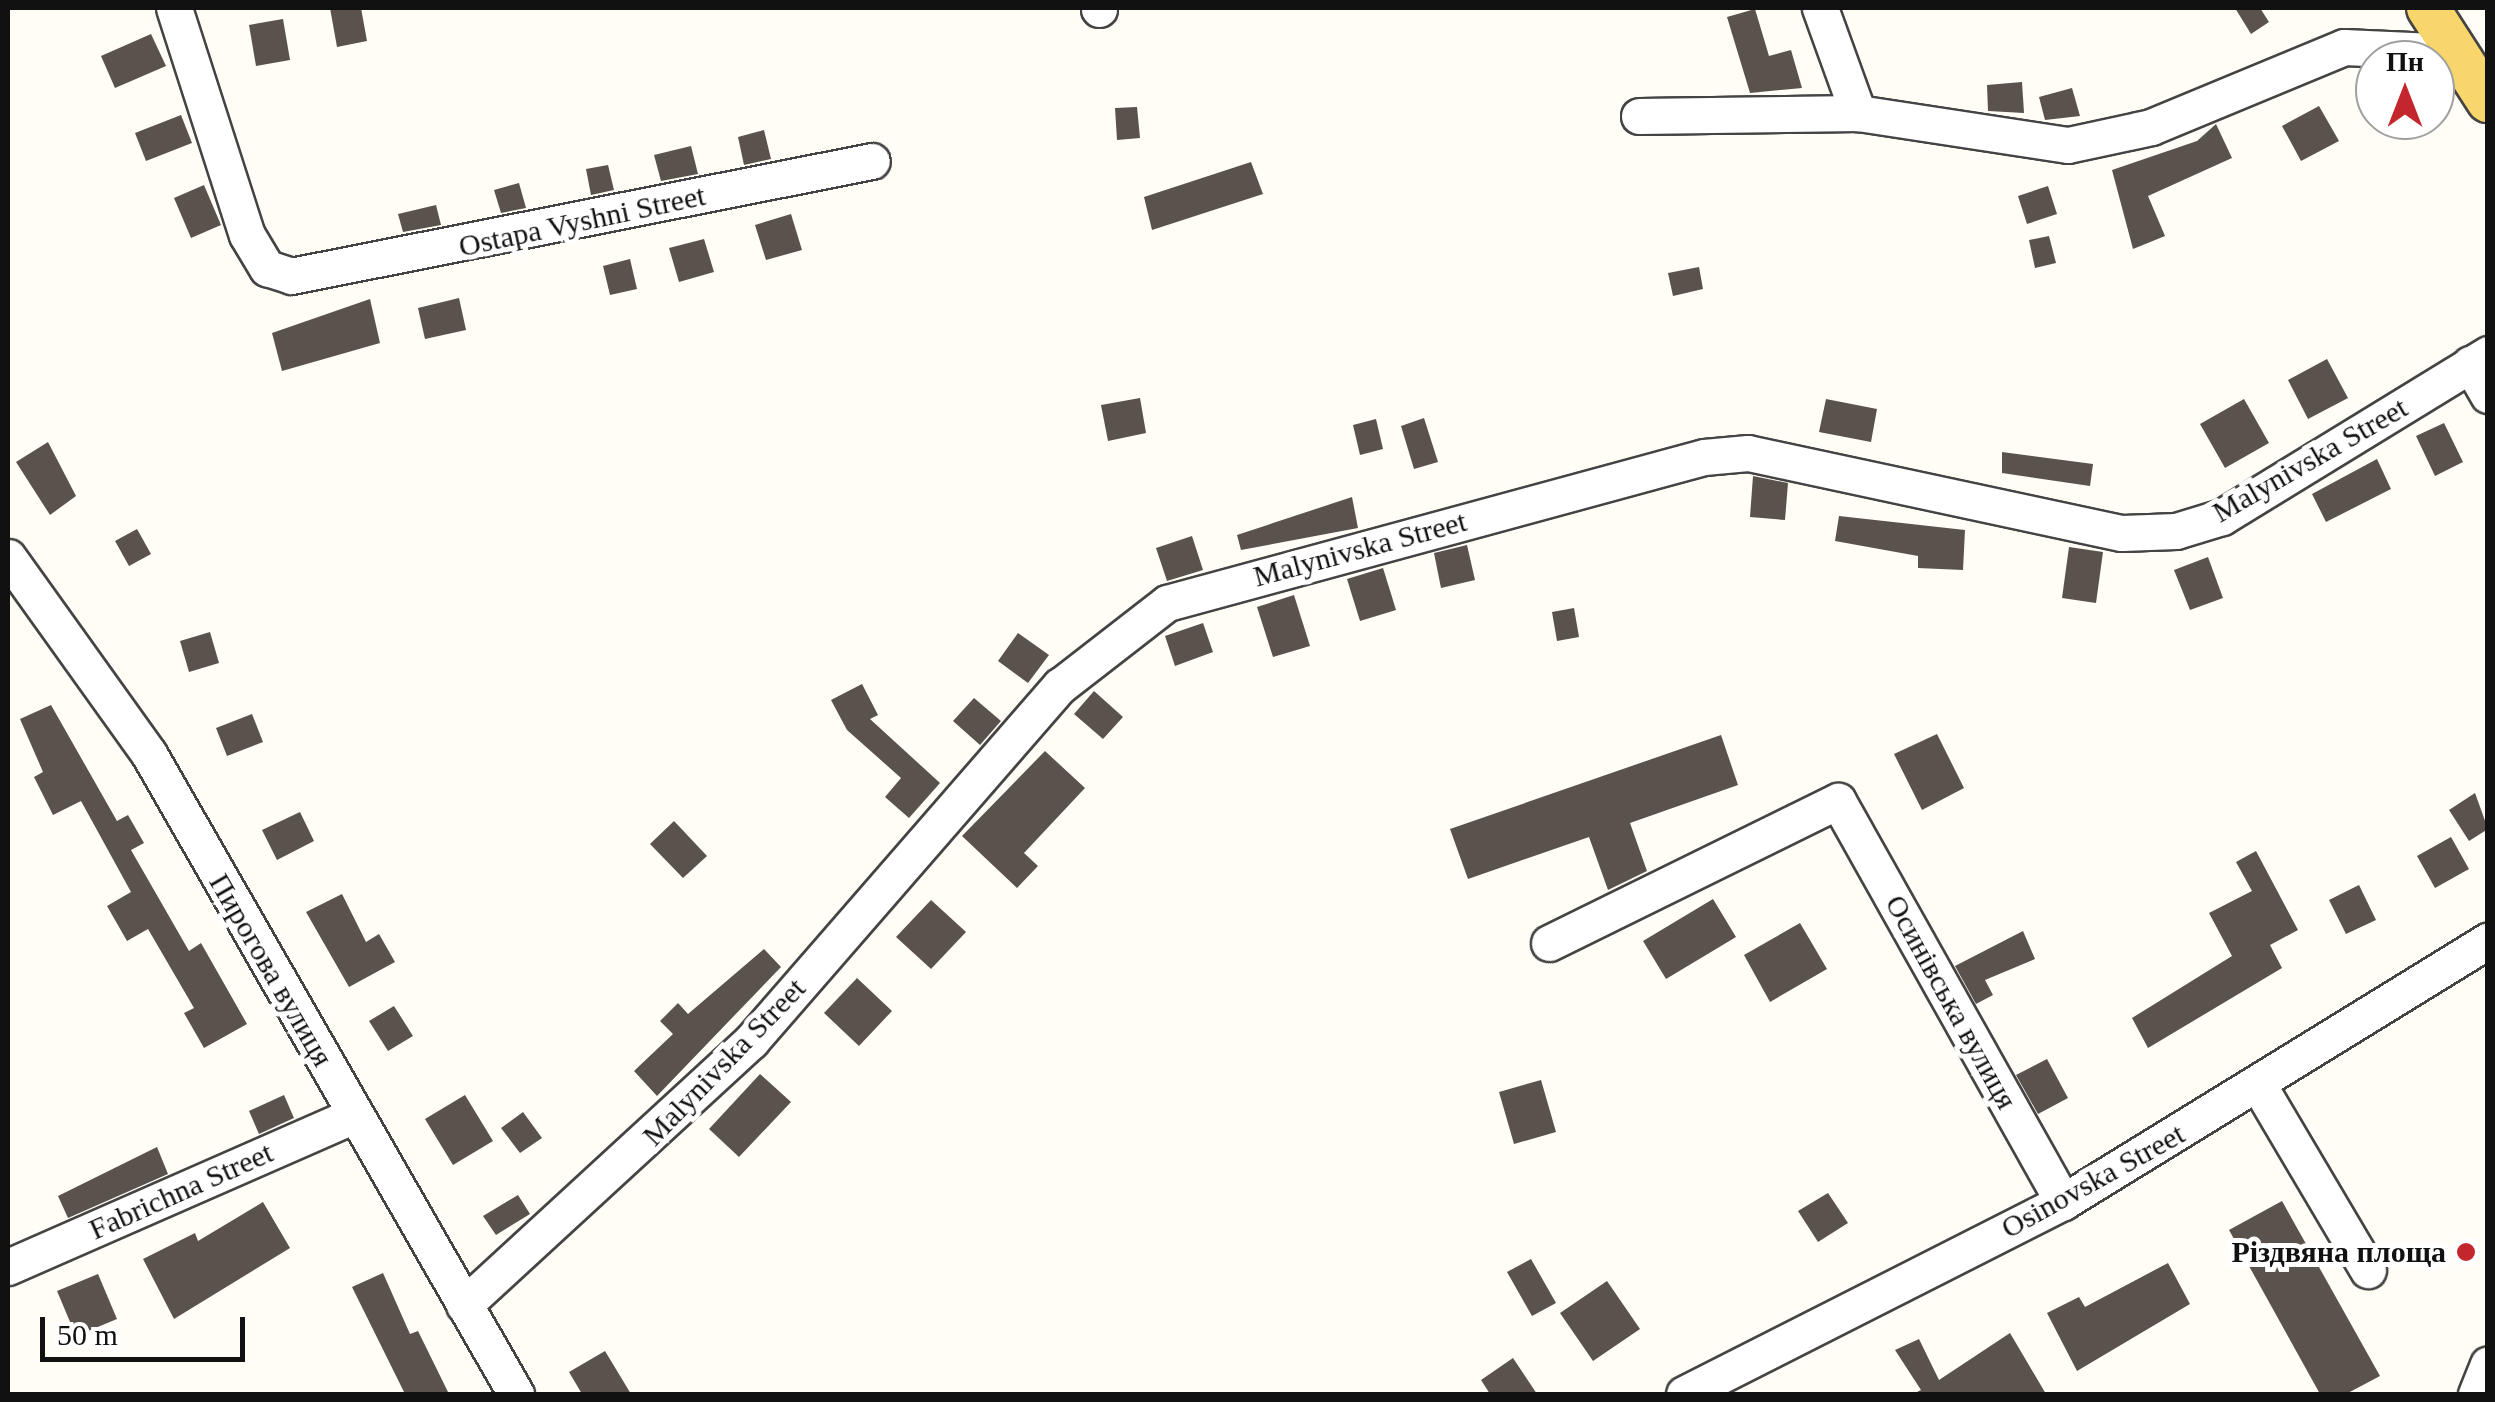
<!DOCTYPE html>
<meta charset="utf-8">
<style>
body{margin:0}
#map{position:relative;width:2495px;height:1402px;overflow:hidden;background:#fffdf5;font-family:"Times New Roman",serif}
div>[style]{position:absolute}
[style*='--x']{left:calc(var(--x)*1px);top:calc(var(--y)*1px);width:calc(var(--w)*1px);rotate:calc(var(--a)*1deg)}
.building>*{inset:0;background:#5a524d}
.roads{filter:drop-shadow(2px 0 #444) drop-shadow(-2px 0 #444) drop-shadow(0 2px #444) drop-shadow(0 -2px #444)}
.minor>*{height:35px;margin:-17.5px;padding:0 17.5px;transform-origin:17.5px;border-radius:17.5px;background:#fff}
.major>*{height:42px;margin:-21px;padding:0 21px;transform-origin:21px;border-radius:21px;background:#f9d66b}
.dots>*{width:28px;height:28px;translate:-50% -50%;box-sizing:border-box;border:5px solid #fff;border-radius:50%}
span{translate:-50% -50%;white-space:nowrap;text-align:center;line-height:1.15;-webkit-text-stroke:10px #fff;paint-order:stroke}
.street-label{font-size:30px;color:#111}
.poi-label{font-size:30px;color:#111;font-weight:700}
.right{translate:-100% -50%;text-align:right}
.frame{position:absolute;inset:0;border:10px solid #111;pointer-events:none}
.north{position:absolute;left:2355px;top:40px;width:100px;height:100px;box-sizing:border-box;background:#fff;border:2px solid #a0a0a0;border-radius:50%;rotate:0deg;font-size:28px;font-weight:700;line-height:40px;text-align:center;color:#111}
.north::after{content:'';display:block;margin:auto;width:35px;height:45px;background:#c4262e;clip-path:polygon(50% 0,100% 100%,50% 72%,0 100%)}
.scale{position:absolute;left:40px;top:1317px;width:205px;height:45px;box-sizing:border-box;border:5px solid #111;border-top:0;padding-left:12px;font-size:30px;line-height:35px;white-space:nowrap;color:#111;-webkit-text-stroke:8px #fff;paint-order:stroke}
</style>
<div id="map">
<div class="building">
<div style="clip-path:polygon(330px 8px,361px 8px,367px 41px,337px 47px)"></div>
<div style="clip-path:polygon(2235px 8px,2260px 8px,2269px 22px,2251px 34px)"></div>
<div style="clip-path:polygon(1755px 9px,1769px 56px,1791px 50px,1802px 88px,1750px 93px,1727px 17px)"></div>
<div style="clip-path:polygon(283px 19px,290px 60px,256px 66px,249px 25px)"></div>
<div style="clip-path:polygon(151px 34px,166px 66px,115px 88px,101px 56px)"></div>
<div style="clip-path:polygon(2022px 82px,2024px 113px,1988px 111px,1987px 85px)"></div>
<div style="clip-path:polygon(2072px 88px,2080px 116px,2045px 120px,2039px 97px)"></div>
<div style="clip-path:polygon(2319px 106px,2339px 141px,2301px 161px,2282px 126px)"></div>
<div style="clip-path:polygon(1137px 107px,1140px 138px,1117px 140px,1115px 108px)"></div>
<div style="clip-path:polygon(181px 115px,192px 143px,146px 161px,135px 133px)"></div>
<div style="clip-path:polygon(2216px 124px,2232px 158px,2148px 196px,2165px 236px,2133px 249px,2112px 170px,2197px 141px)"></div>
<div style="clip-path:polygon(764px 130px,771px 159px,744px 165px,738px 137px)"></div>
<div style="clip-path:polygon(691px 146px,698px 174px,661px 181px,654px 155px)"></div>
<div style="clip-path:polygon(1251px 162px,1263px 194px,1152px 230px,1144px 197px)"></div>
<div style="clip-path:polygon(608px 165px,614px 190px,591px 195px,586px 169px)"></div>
<div style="clip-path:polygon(519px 183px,526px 208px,501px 213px,494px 190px)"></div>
<div style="clip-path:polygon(204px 185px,221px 225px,191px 238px,174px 198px)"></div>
<div style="clip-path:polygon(2048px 186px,2057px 214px,2027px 224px,2018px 196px)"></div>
<div style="clip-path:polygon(436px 205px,441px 225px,403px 232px,398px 214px)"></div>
<div style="clip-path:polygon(791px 214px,802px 250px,766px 260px,755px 225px)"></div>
<div style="clip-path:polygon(2049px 236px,2056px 263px,2035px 268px,2029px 240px)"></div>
<div style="clip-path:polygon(704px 239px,714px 272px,679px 282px,669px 248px)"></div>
<div style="clip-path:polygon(630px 259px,637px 289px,610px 295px,603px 266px)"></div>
<div style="clip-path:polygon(1699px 267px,1703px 289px,1673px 296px,1668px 273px)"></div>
<div style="clip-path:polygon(459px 298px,466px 330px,425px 339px,418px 308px)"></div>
<div style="clip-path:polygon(370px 299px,380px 343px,282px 371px,272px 333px)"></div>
<div style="clip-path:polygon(2327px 359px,2348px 398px,2308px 419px,2288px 380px)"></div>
<div style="clip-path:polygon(1140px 398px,1146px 433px,1108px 441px,1101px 405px)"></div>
<div style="clip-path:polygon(1826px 399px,1877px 409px,1871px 442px,1819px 432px)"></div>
<div style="clip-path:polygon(2244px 399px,2269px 443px,2225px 468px,2200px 424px)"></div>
<div style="clip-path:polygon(1424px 418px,1438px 462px,1414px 469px,1401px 426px)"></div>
<div style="clip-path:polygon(1376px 419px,1383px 449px,1360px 455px,1353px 425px)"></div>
<div style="clip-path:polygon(2444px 423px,2463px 462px,2435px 476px,2416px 436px)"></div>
<div style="clip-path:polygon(48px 442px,76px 496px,50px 515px,16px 462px)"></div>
<div style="clip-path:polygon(2002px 452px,2093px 464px,2090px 486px,2002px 473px)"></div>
<div style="clip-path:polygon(2377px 459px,2391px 489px,2326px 522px,2312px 494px)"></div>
<div style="clip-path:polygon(1753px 476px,1788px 483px,1785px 520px,1750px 517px)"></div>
<div style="clip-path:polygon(1352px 497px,1358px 528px,1241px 550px,1237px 535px)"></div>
<div style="clip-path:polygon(1839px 516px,1965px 530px,1963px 570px,1918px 568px,1918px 556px,1835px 541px)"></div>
<div style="clip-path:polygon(137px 529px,151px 554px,129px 566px,115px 541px)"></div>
<div style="clip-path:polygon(1192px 536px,1203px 570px,1167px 581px,1156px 548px)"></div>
<div style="clip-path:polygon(1467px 545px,1475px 580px,1441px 588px,1434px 553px)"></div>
<div style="clip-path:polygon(2069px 547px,2103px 552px,2096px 603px,2062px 598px)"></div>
<div style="clip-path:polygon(2208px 557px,2223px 598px,2190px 610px,2174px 570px)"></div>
<div style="clip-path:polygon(1383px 568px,1396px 610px,1360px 621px,1347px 579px)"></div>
<div style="clip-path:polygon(1294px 595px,1310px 646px,1273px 657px,1257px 607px)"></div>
<div style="clip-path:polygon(1574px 608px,1579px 637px,1557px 641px,1552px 612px)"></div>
<div style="clip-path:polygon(1203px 623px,1213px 652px,1175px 666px,1165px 636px)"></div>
<div style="clip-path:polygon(210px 632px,219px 663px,189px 672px,180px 641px)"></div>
<div style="clip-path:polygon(1018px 633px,1049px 655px,1028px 683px,998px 661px)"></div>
<div style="clip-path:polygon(862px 684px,878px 715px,870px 719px,940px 783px,909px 818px,885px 797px,901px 778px,847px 730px,831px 700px)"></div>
<div style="clip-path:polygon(1094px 691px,1123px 717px,1103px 739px,1074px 714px)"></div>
<div style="clip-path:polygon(974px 698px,1001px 721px,980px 745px,953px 721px)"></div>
<div style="clip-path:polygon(51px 705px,117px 821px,128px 815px,144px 843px,131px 850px,189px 951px,201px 943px,247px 1024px,204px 1048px,184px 1013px,194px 1008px,148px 929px,127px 941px,107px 906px,131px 892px,81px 801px,53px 815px,34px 777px,43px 772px,20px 719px)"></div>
<div style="clip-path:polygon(252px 714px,263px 742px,227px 756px,216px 728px)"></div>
<div style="clip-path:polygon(1937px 734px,1964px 788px,1922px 810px,1894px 754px)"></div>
<div style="clip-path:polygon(1721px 735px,1738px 785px,1630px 823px,1647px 871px,1608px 890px,1589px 837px,1468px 879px,1450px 829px)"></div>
<div style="clip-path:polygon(1045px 751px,1085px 788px,1024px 853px,1038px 866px,1017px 888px,962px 836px)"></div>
<div style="clip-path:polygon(2475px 793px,2488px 829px,2469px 841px,2449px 810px)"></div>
<div style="clip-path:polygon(300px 812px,314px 841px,277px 860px,262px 830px)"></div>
<div style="clip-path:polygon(674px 821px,707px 856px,683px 878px,650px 844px)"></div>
<div style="clip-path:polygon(2451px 837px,2469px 869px,2435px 888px,2417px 856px)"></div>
<div style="clip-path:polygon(2256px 851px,2298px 930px,2270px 945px,2282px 968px,2148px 1048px,2132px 1018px,2232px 956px,2209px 913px,2252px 891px,2236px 862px)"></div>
<div style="clip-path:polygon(2359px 885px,2376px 920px,2346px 934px,2329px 900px)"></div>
<div style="clip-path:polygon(342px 894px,366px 942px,379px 934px,395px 962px,349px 987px,306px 912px)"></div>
<div style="clip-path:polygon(1713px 899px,1736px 937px,1666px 979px,1643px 941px)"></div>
<div style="clip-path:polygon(931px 900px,966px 932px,931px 969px,896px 937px)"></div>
<div style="clip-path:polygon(1800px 923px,1827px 969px,1770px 1002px,1744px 955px)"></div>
<div style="clip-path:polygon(2023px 931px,2035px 959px,1985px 980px,1993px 995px,1976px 1004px,1955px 966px)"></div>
<div style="clip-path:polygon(764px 949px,781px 967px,657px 1096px,634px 1071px,673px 1034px,660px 1021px,678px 1003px,688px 1014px)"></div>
<div style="clip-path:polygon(857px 978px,892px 1011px,859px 1046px,824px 1013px)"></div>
<div style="clip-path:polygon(394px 1006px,413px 1036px,388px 1051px,369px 1021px)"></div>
<div style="clip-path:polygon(2047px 1059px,2068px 1098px,2038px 1114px,2016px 1075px)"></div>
<div style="clip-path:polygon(760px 1074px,791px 1102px,739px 1157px,709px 1129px)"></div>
<div style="clip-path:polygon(1541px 1080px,1556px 1132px,1514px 1144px,1499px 1092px)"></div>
<div style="clip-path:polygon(284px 1095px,294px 1118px,259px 1134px,249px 1111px)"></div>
<div style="clip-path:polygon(465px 1095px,493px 1141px,453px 1165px,425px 1119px)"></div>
<div style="clip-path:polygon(523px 1112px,542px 1138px,520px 1153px,501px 1128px)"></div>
<div style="clip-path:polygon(157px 1147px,168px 1174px,68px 1218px,58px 1196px)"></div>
<div style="clip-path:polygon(1828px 1193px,1848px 1223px,1818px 1242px,1798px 1211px)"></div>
<div style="clip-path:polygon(518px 1195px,530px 1214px,496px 1235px,483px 1216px)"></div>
<div style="clip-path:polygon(2282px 1201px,2380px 1376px,2346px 1394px,2320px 1394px,2229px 1230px)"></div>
<div style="clip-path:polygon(263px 1202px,290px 1248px,174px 1319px,143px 1259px,195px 1233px,198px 1241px)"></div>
<div style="clip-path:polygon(1531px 1259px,1556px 1303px,1532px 1316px,1507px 1272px)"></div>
<div style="clip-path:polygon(2168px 1263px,2190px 1304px,2077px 1371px,2047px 1313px,2079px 1297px,2085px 1307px)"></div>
<div style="clip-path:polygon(383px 1273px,410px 1334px,418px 1331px,449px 1394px,405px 1394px,352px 1287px)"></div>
<div style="clip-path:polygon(98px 1274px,117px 1319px,76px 1336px,57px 1291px)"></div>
<div style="clip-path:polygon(1607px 1281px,1640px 1329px,1593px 1361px,1560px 1313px)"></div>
<div style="clip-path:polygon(2010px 1333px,2046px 1394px,1913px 1394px,1921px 1390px,1895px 1350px,1919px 1339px,1939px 1380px)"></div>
<div style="clip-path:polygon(605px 1351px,631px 1394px,582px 1394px,569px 1372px)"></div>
<div style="clip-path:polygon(1513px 1358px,1537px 1394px,1490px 1394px,1481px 1380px)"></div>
</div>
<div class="roads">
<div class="minor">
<div style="--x:174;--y:8;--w:238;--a:72.2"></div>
<div style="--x:247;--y:235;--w:39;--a:59"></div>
<div style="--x:267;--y:268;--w:25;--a:18"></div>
<div style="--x:291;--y:276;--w:592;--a:-11.2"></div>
<div style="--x:1099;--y:8;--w:1;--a:90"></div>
<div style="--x:1820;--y:8;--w:112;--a:70.1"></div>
<div style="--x:1639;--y:116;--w:219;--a:-0.8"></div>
<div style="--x:1858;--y:113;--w:212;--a:8.7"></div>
<div style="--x:2068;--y:145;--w:85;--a:-12.2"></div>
<div style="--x:2151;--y:127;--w:209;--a:-22.5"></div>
<div style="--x:2344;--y:47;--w:112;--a:2.6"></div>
<div style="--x:2470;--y:364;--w:36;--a:60"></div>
<div style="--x:8;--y:557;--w:242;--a:54.4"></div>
<div style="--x:149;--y:754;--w:738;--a:60.17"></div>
<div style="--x:1549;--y:943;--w:322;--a:-26.2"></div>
<div style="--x:1838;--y:801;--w:460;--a:60.7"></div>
<div style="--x:2259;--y:1086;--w:214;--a:59.4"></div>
<div style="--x:8;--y:1267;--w:379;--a:-23.7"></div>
<div style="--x:464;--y:1305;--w:390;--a:-42.6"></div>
<div style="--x:751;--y:1041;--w:471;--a:-49"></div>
<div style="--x:1060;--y:686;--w:135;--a:-37.8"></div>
<div style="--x:1167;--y:603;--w:556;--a:-15.21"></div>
<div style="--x:1704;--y:457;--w:44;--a:-5.2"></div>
<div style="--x:1748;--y:453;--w:382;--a:12.1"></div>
<div style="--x:2122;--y:533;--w:54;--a:-2.1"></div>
<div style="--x:2176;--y:531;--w:48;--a:-16.9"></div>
<div style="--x:2222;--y:517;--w:312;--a:-31.5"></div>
<div style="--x:1684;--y:1394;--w:425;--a:-26.9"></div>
<div style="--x:2063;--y:1202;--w:499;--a:-31.6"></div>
<div style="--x:2476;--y:1394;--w:32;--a:-68"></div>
</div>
<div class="major">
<div style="--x:2428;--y:8;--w:111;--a:57.2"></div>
</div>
</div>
<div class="dots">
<div style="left:2466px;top:1252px;background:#c4262e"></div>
</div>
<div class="street-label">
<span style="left:582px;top:221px;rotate:-12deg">Ostapa Vyshni Street</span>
<span style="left:2310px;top:460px;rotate:-30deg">Malynivska Street</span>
<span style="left:1360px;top:549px;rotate:-15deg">Malynivska Street</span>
<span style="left:271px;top:970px;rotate:60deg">Пирогова вулиця</span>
<span style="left:1951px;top:1002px;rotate:61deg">Осинівська вулиця</span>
<span style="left:724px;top:1062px;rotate:-46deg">Malynivska Street</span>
<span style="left:2093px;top:1181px;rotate:-29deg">Osinovska Street</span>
<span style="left:181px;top:1191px;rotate:-24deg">Fabrichna Street</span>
</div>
<div class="poi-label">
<span class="right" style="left:2446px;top:1252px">Різдвяна площа</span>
</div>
<div class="frame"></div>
<div class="north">Пн</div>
<div class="scale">50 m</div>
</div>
